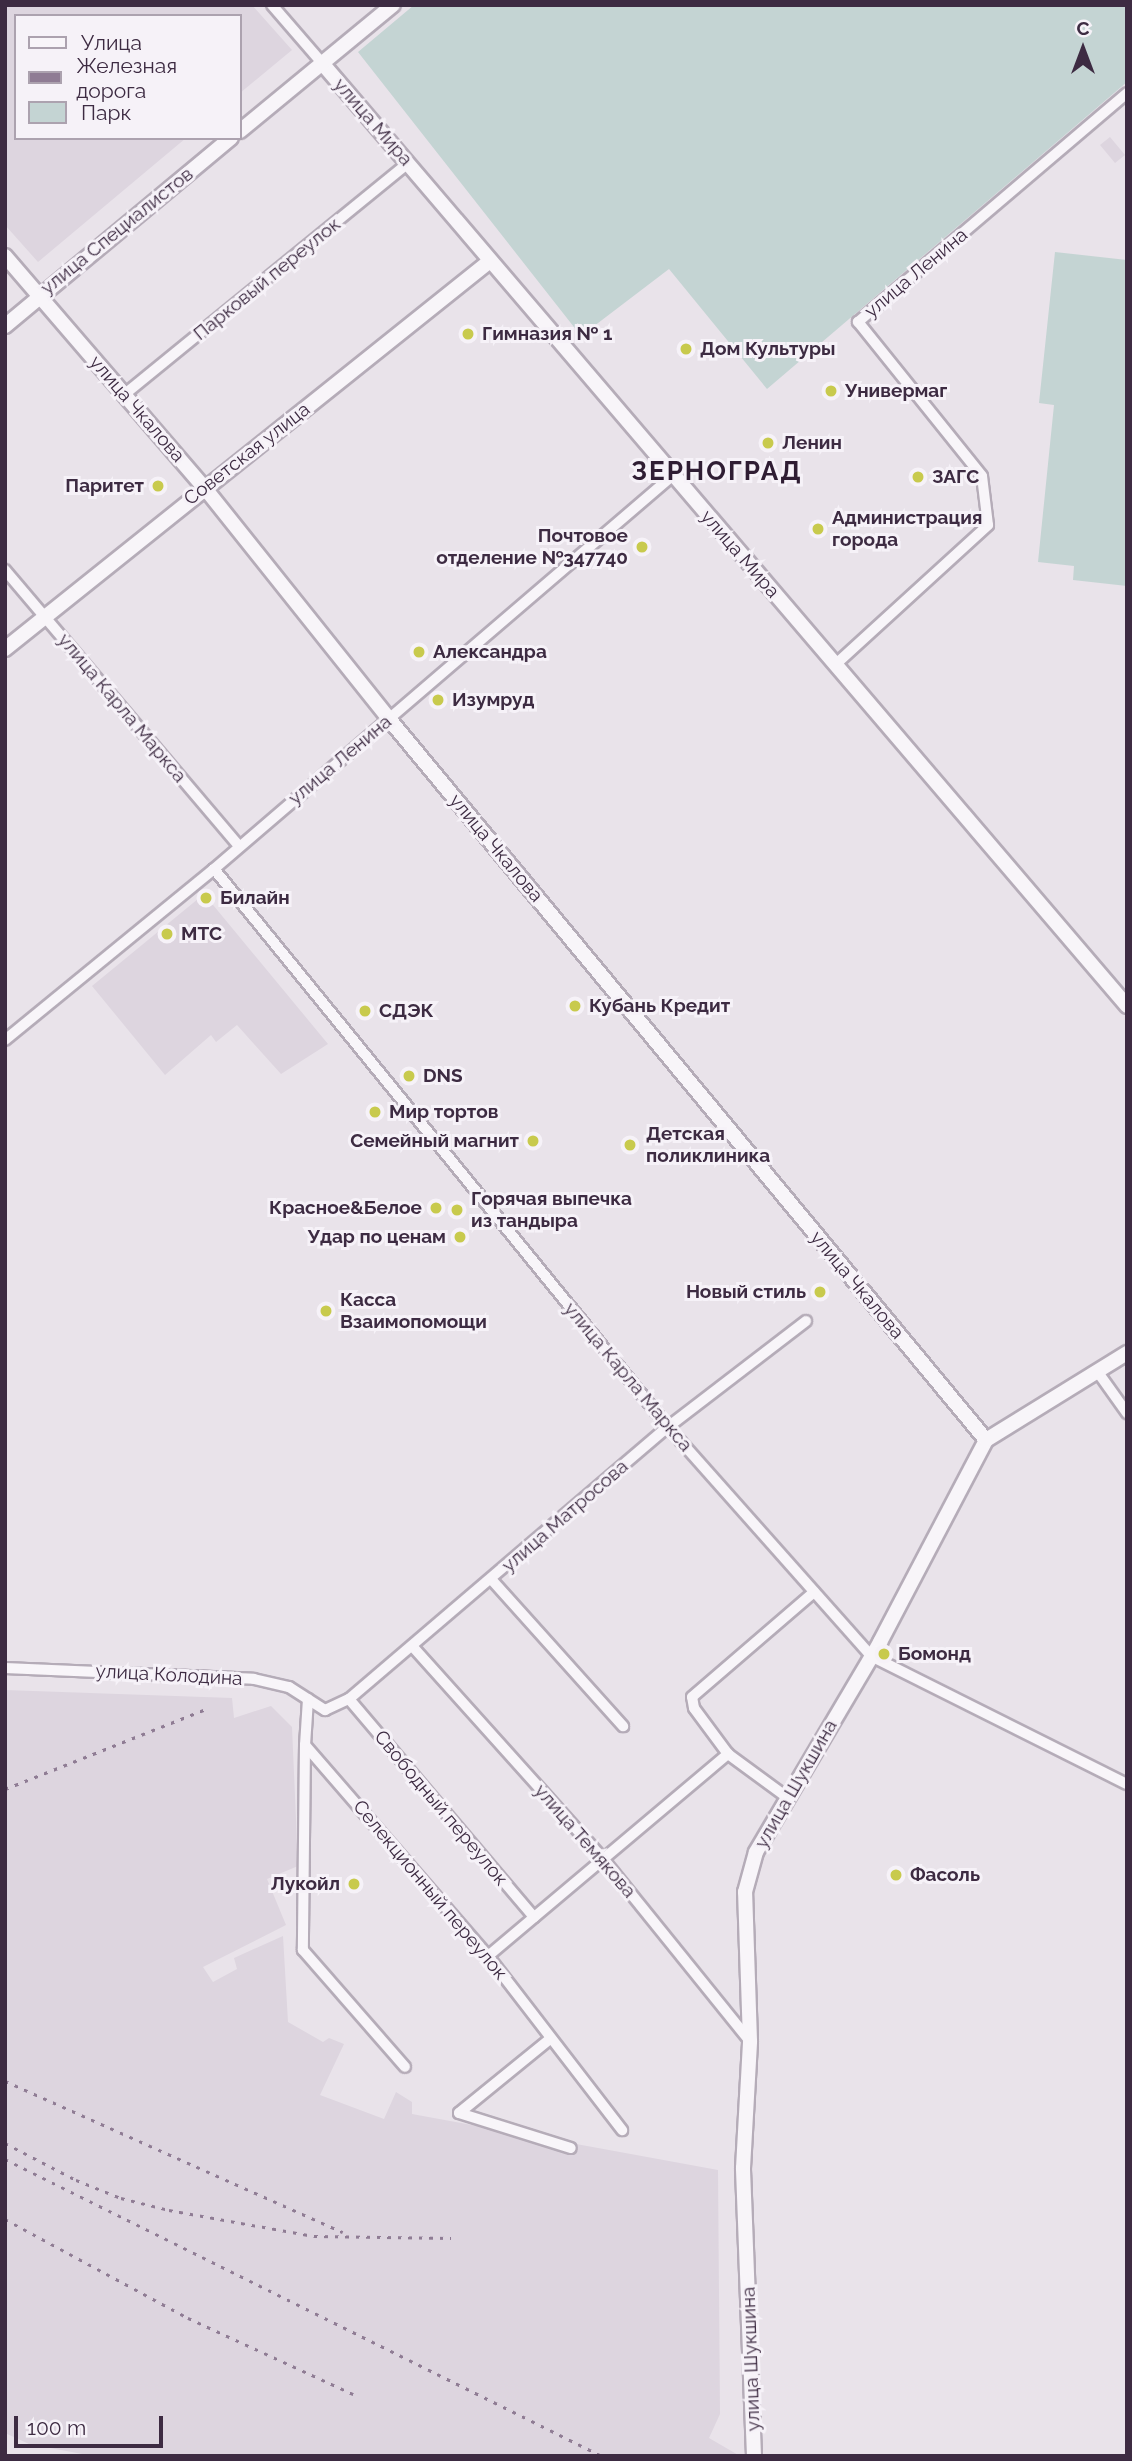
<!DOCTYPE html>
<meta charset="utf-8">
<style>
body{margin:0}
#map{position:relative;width:1132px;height:2461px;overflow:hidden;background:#e9e3ea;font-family:Raleway,sans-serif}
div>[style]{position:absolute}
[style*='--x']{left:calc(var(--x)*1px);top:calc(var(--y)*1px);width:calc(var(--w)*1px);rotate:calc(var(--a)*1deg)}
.built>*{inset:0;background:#ddd5df}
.green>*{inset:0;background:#c4d4d3}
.roads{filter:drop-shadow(2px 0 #b5acb8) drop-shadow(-2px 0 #b5acb8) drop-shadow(0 2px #b5acb8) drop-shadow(0 -2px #b5acb8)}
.minor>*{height:10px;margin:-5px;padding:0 5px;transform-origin:5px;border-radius:5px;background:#f8f5f9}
.tertiary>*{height:14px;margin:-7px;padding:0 7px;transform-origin:7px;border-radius:7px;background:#f8f5f9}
.rail>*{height:2.5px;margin-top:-1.25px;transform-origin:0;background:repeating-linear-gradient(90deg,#8f7c94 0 3.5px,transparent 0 10.5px)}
.dots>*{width:19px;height:19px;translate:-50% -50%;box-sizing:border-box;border:4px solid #f6f2f8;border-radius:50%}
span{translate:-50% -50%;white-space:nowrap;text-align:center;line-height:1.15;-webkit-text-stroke:6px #f6f2f8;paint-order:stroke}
.street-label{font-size:19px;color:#3d2b42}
.poi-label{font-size:19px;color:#3d2b42;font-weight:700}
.left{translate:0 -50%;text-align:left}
.right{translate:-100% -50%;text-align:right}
.district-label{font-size:26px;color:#2f1d33;font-weight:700;letter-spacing:2px}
.frame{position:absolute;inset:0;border:7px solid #3d2b42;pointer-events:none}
.legend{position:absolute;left:14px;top:14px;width:228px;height:126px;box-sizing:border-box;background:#f6f2f8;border:2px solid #aca2af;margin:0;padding:9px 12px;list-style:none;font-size:21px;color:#3d2b42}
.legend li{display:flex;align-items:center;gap:14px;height:35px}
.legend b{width:35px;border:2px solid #aca2af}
.north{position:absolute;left:1048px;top:14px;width:70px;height:70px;-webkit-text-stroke:5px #f6f2f8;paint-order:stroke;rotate:0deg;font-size:19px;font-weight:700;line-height:28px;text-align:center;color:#3d2b42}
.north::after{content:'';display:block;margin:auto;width:24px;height:32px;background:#3d2b42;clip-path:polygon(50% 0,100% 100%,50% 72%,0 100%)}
.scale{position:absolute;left:14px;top:2416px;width:149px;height:32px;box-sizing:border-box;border:4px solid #3d2b42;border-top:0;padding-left:9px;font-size:21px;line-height:24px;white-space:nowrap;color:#3d2b42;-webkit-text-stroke:5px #f6f2f8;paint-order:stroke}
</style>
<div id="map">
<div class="built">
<div style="clip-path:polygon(5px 5px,252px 5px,292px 50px,240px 93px,240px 16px,16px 16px,16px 138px,186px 138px,38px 262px,5px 225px)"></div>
<div style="clip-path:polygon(1110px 137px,1125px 155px,1115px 163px,1100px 145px)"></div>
<div style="clip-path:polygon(204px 894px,328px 1044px,281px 1074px,237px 1025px,216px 1042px,211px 1035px,165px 1075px,92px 986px)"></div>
<div style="clip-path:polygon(5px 1690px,232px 1698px,234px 1718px,271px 1706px,292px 1727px,298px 1866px,267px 1879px,286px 1925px,203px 1967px,213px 1982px,237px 1969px,234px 1958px,283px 1936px,288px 2022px,323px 2042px,329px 2038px,344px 2044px,320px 2095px,384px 2119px,396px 2092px,412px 2102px,412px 2114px,718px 2170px,720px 2414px,709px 2438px,740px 2456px,93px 2456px,29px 2444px,5px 2433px)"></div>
</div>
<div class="green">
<div style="clip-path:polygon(414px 5px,1127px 5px,1127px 82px,767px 389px,669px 269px,581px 336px,358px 52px)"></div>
<div style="clip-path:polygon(1055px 252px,1127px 260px,1127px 586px,1073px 580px,1074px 566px,1038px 562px,1054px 405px,1039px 403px)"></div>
</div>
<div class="roads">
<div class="minor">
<div style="--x:272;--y:5;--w:77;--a:49.2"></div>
<div style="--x:125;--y:394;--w:365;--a:-39.2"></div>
<div style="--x:5;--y:570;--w:362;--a:49.7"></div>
<div style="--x:836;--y:664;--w:206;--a:-42.4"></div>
<div style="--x:988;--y:525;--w:49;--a:-97"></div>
<div style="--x:982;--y:476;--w:198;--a:-128.8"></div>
<div style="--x:858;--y:322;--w:353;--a:-40.4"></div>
<div style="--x:214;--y:869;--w:719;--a:50.87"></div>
<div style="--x:668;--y:1427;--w:306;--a:48.4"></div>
<div style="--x:871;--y:1656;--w:286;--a:26.6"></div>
<div style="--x:5;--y:1040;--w:270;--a:-39.3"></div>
<div style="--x:214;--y:869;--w:604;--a:-40.63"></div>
<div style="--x:1097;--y:1371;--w:52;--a:54.5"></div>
<div style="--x:491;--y:1579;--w:198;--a:48.1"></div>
<div style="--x:413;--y:1647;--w:285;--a:48.1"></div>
<div style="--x:603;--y:1859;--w:234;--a:51.1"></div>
<div style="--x:5;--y:1668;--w:249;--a:2.5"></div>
<div style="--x:254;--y:1679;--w:36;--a:13"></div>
<div style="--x:289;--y:1687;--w:43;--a:32.6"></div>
<div style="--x:325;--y:1710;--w:26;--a:-25"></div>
<div style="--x:349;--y:1699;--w:419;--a:-40.5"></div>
<div style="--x:668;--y:1427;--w:174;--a:-37.5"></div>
<div style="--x:308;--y:1699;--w:46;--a:93.7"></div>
<div style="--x:305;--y:1745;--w:279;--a:49.1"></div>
<div style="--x:488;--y:1956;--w:220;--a:52.4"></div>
<div style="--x:349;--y:1699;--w:286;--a:49.7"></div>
<div style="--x:305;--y:1745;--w:205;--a:90.6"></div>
<div style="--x:303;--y:1950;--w:155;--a:48.9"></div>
<div style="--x:788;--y:1798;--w:74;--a:-143.7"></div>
<div style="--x:728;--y:1754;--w:57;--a:-126.5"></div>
<div style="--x:694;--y:1708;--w:11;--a:-100"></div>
<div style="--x:692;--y:1697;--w:161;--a:-40.7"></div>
<div style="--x:488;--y:1956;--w:314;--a:-40.1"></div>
<div style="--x:459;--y:2113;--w:117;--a:-39.1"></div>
<div style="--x:459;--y:2113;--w:117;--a:17.4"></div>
</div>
<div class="tertiary">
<div style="--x:322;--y:63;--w:1240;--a:49.51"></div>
<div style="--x:240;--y:131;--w:198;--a:-39.5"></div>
<div style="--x:5;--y:256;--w:305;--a:49.3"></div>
<div style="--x:204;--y:487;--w:297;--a:51.4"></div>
<div style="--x:389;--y:719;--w:936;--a:50.37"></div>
<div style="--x:5;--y:326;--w:294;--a:-39.8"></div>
<div style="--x:5;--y:649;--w:621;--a:-38.66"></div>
<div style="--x:754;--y:2456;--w:288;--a:-92.2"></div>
<div style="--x:743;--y:2168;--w:127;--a:-86.8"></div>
<div style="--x:750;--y:2041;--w:149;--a:-91.9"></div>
<div style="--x:745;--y:1892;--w:41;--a:-74.6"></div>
<div style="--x:756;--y:1852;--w:244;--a:-59.4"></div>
<div style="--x:880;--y:1642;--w:228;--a:-62.3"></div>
<div style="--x:986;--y:1440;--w:166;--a:-31.7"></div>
</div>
</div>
<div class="rail">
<div style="--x:5;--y:1789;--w:219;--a:-21.7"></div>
<div style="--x:5;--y:2081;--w:370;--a:24.1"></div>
<div style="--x:5;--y:2143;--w:80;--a:27.5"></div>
<div style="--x:76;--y:2180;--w:48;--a:21.8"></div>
<div style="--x:121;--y:2198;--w:49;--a:14"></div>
<div style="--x:169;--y:2210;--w:147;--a:10.2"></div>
<div style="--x:314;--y:2236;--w:137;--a:0.8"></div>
<div style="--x:5;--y:2159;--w:667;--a:26.45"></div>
<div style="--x:5;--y:2219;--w:208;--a:28.4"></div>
<div style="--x:188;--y:2318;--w:182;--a:24.7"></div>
</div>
<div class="dots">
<div style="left:468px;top:334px;background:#c8ca4d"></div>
<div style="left:686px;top:349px;background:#c8ca4d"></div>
<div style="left:831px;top:391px;background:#c8ca4d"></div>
<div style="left:768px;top:443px;background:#c8ca4d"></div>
<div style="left:918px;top:477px;background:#c8ca4d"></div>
<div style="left:158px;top:486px;background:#c8ca4d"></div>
<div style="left:818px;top:529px;background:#c8ca4d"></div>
<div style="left:642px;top:547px;background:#c8ca4d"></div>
<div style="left:419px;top:652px;background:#c8ca4d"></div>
<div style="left:438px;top:700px;background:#c8ca4d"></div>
<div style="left:206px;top:898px;background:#c8ca4d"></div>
<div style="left:167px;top:934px;background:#c8ca4d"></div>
<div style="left:575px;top:1006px;background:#c8ca4d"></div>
<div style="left:365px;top:1011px;background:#c8ca4d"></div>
<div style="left:409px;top:1076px;background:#c8ca4d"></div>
<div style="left:375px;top:1112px;background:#c8ca4d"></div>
<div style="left:533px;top:1141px;background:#c8ca4d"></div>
<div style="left:630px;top:1145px;background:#c8ca4d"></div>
<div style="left:436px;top:1208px;background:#c8ca4d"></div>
<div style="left:457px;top:1210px;background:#c8ca4d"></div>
<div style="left:460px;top:1237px;background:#c8ca4d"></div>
<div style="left:820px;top:1292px;background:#c8ca4d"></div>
<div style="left:326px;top:1311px;background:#c8ca4d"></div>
<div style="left:884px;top:1654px;background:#c8ca4d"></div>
<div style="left:896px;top:1875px;background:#c8ca4d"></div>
<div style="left:354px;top:1884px;background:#c8ca4d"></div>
</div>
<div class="street-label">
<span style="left:373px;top:122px;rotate:49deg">улица Мира</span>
<span style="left:117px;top:231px;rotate:-39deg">улица Специалистов</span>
<span style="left:916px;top:273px;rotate:-40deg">улица Ленина</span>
<span style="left:267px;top:279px;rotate:-39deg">Парковый переулок</span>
<span style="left:137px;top:409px;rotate:49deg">улица Чкалова</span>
<span style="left:247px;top:454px;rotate:-38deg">Советская улица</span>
<span style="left:740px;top:554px;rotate:49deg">улица Мира</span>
<span style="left:122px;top:708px;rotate:50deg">улица Карла Маркса</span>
<span style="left:340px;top:760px;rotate:-40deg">улица Ленина</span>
<span style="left:496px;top:848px;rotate:50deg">улица Чкалова</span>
<span style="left:857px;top:1285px;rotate:50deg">улица Чкалова</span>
<span style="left:628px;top:1377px;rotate:50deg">улица Карла Маркса</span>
<span style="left:565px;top:1516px;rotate:-41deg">улица Матросова</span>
<span style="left:169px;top:1675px;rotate:3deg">улица Колодина</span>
<span style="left:796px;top:1784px;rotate:-60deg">улица Шукшина</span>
<span style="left:441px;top:1808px;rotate:50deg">Свободный переулок</span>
<span style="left:585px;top:1841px;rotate:49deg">улица Темякова</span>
<span style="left:430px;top:1890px;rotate:50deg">Селекционный переулок</span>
<span style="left:751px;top:2359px;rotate:-92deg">улица Шукшина</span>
</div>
<div class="poi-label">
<span class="left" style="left:482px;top:334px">Гимназия № 1</span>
<span class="left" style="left:700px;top:349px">Дом Культуры</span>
<span class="left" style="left:845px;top:391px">Универмаг</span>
<span class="left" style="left:782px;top:443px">Ленин</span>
<span class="left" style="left:932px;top:477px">ЗАГС</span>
<span class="right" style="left:144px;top:486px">Паритет</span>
<span class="left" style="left:832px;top:529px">Администрация<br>города</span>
<span class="right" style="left:628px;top:547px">Почтовое<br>отделение №347740</span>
<span class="left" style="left:433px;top:652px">Александра</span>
<span class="left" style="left:452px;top:700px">Изумруд</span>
<span class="left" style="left:220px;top:898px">Билайн</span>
<span class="left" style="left:181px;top:934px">МТС</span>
<span class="left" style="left:589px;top:1006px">Кубань Кредит</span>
<span class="left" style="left:379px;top:1011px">СДЭК</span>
<span class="left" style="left:423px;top:1076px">DNS</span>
<span class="left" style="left:389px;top:1112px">Мир тортов</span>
<span class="left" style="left:646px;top:1145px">Детская<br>поликлиника</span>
<span class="right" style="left:519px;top:1141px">Семейный магнит</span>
<span class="left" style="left:471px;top:1210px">Горячая выпечка<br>из тандыра</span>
<span class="right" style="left:422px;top:1208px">Красное&amp;Белое</span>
<span class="right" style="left:446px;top:1237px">Удар по ценам</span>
<span class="right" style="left:806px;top:1292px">Новый стиль</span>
<span class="left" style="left:340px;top:1311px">Касса<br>Взаимопомощи</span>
<span class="left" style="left:898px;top:1654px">Бомонд</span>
<span class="left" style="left:910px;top:1875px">Фасоль</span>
<span class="right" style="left:340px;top:1884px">Лукойл</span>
</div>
<div class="district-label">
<span style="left:717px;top:472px">ЗЕРНОГРАД</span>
</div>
<div class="frame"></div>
<ul class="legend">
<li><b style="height:9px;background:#f8f5f9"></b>Улица</li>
<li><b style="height:9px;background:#8f7c94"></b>Железная дорога</li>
<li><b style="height:19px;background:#c4d4d3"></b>Парк</li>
</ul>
<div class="north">С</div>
<div class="scale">100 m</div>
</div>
